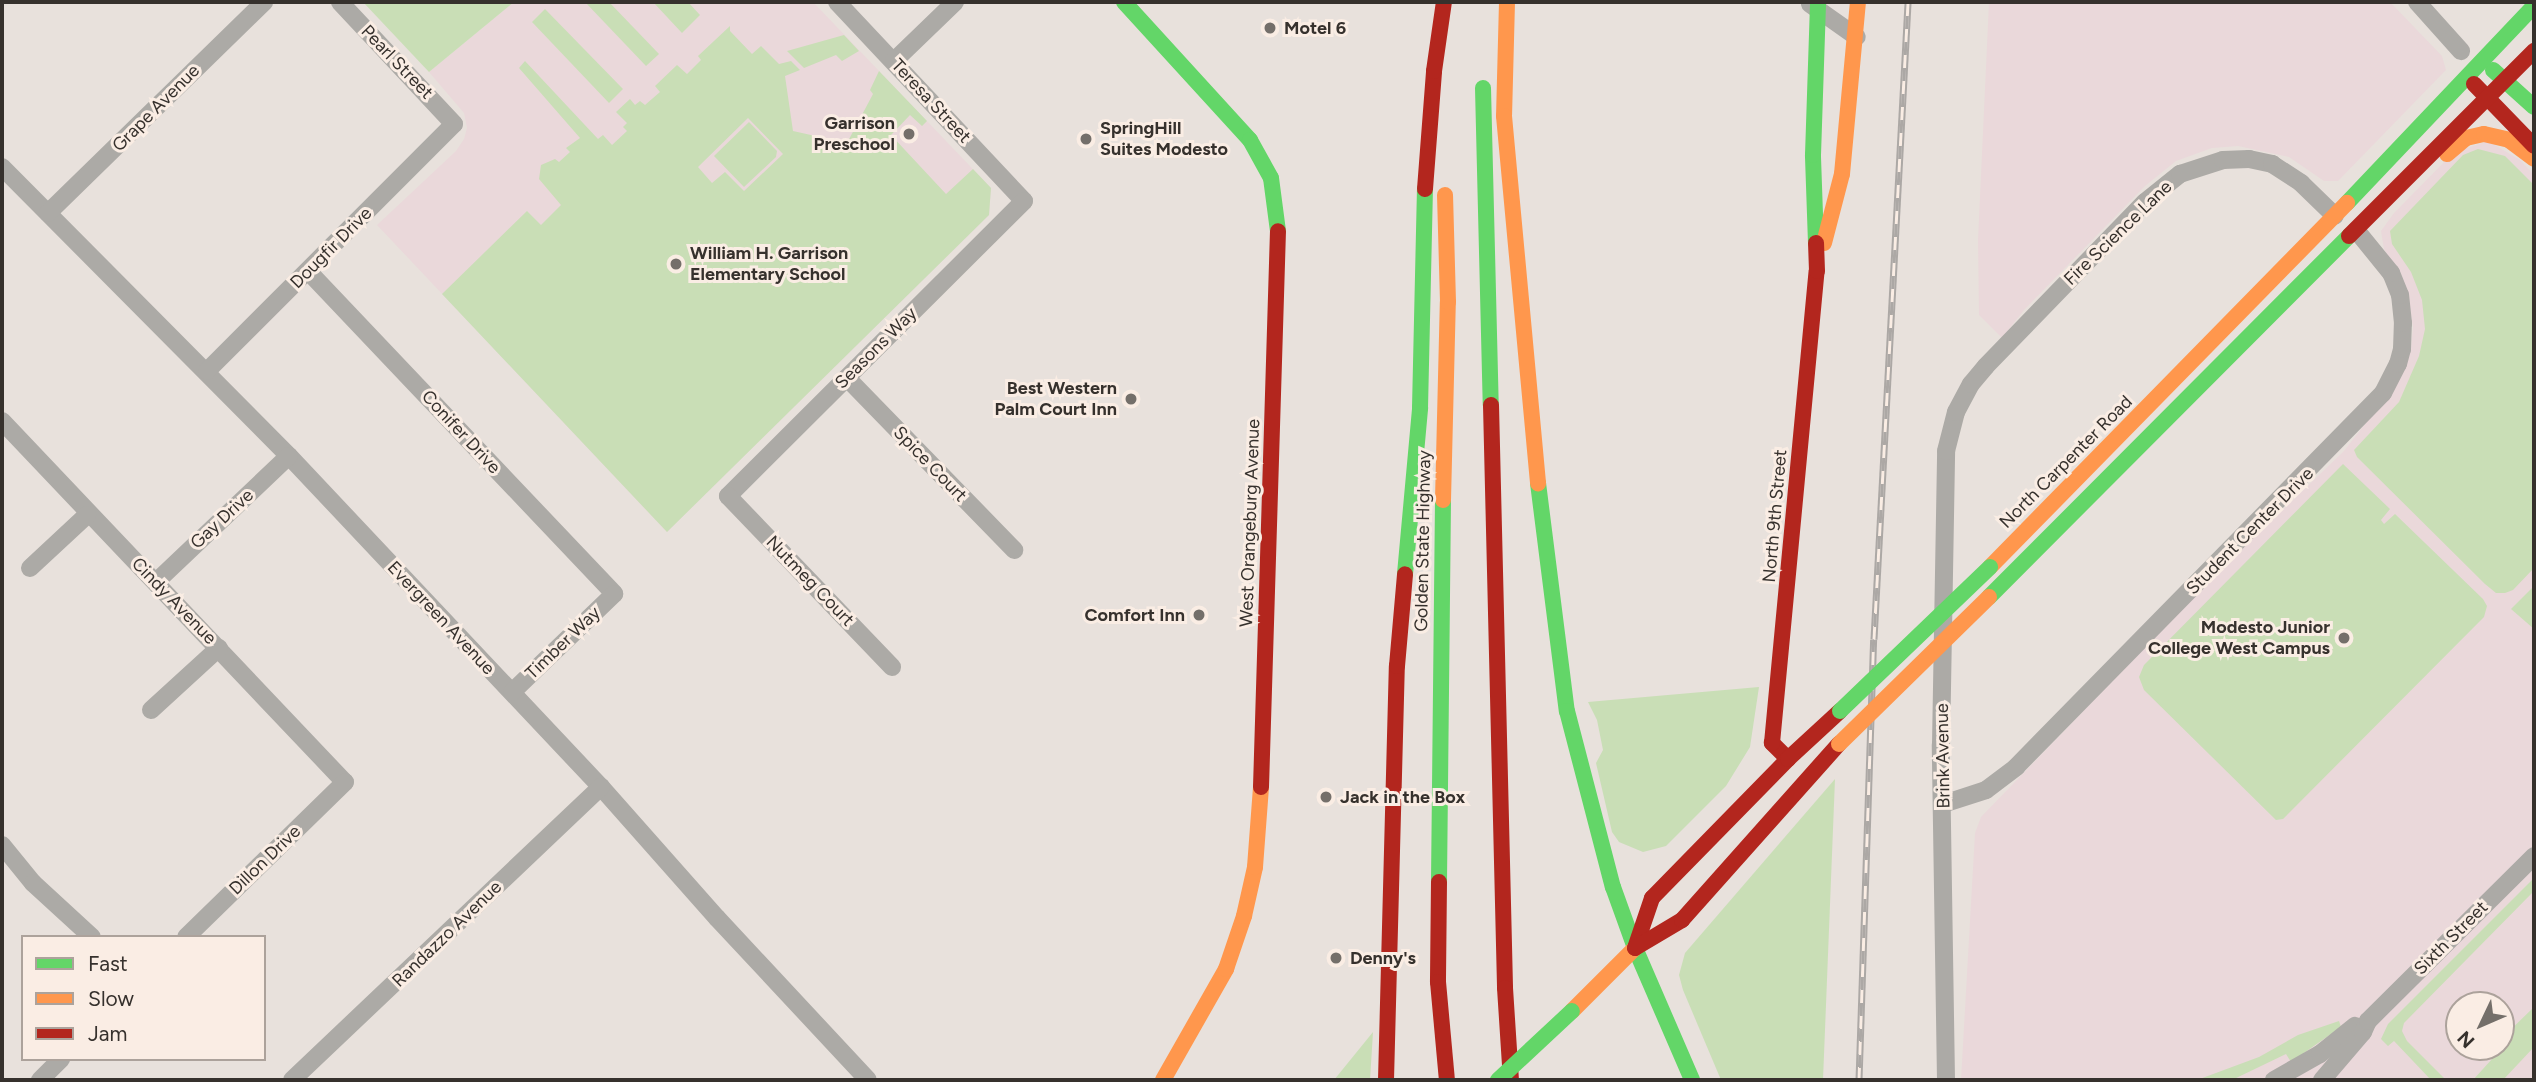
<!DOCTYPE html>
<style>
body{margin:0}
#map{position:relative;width:2536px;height:1082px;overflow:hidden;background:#e8e1dc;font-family:Figtree,sans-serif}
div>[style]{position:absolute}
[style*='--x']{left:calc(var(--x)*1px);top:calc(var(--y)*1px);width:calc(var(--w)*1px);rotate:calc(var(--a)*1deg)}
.education>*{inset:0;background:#ead8da}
.green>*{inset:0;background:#c9deb6}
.street>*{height:18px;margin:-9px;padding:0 9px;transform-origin:9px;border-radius:9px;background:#acaaa6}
.fast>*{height:16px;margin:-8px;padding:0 8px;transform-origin:8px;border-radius:8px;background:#63d668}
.slow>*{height:16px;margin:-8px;padding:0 8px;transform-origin:8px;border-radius:8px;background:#ff974d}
.jam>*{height:16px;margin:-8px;padding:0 8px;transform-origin:8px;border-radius:8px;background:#b3261e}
.rail>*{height:7px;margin-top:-3.5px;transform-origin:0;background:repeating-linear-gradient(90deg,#faede4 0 13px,#aca8a5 0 26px);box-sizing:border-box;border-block:2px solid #aca8a5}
.fast-bridge>*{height:16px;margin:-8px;padding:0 8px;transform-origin:8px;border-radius:8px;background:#63d668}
.slow-bridge>*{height:16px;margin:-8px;padding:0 8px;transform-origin:8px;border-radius:8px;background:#ff974d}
.dots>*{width:19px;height:19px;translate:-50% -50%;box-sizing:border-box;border:4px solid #faede4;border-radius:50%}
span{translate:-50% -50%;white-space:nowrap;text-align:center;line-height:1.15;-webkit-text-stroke:6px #faede4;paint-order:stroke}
.poi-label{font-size:18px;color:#36312d;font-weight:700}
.left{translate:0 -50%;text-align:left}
.right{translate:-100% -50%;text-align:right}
.street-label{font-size:18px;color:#36312d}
.frame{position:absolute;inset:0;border:4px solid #36312d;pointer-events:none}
.legend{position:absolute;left:21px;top:935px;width:245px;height:126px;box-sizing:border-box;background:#faede4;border:2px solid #aca29b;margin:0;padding:9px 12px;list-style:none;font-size:21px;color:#36312d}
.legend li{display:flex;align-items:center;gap:14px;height:35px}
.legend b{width:35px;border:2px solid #aca29b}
.north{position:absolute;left:2445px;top:991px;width:70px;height:70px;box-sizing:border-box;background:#faede4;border:2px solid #aca29b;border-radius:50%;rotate:226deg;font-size:19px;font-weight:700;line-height:28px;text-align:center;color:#36312d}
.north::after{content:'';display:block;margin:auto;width:24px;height:32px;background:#746f6a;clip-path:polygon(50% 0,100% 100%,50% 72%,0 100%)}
</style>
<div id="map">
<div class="education">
<div style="clip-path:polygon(514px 2px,813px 2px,991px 188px,989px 215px,667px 532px,377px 225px,456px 151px,464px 139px,467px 128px,464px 113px,429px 72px)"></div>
<div style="clip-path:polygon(1989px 2px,2390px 2px,2442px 56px,2446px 70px,2338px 181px,2324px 181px,2289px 157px,2238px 146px,2212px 148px,2176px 161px,2145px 186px,2024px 310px,2002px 338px,1979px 315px,1978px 240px)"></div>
<div style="clip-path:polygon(evenodd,2488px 141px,2520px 160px,2534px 175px,2534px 1080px,1961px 1080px,1975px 833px,1981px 817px,2219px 571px,2344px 451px,2365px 424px,2404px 369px,2411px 348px,2413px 327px,2407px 290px,2384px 249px,2381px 231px,2394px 213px,2453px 153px,2488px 141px,2459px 1005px,2501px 1005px,2501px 1047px,2459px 1047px,2459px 1005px)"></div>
</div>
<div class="green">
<div style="clip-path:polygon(363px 2px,514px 2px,429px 72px)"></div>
<div style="clip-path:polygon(585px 2px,609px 2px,659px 54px,646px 66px)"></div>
<div style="clip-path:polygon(653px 2px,688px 2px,700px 15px,682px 33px)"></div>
<div style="clip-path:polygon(545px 9px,623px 89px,609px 103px,532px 22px)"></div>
<div style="clip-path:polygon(evenodd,730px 26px,730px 31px,752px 54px,761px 46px,779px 64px,791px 61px,800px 70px,785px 76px,793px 131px,847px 143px,873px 94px,870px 90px,879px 71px,927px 121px,922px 126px,910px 115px,891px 135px,946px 194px,973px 169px,991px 188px,989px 215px,667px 532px,442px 294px,527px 211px,541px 225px,561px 205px,539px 179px,541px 165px,555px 159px,559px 162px,570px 152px,566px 148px,580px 138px,519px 68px,525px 61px,598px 139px,603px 135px,612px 145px,627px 131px,623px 127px,627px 123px,616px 112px,630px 99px,635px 105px,640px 101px,645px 105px,660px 92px,655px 86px,677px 65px,687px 74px,701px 60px,698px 56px,730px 26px,748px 118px,783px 154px,744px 191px,725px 172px,712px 183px,698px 167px,748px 118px)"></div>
<div style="clip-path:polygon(844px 35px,859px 51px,842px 61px,836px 55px,804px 68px,787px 51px)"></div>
<div style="clip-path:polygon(749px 122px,777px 151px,776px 157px,744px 187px,714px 156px)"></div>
<div style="clip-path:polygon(2478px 149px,2505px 156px,2534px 185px,2534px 568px,2513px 590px,2505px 593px,2496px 593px,2485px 584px,2357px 457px,2354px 450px,2399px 402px,2419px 356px,2425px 329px,2422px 300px,2411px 272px,2392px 244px,2390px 231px,2463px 155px)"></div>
<div style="clip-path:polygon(2343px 464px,2390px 509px,2381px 520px,2384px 524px,2395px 514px,2483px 599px,2487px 606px,2484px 617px,2283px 819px,2276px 820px,2144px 690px,2139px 677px,2144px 665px)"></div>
<div style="clip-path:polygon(2534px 586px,2534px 629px,2511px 609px)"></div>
<div style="clip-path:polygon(1759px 687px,1750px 747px,1726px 786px,1666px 846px,1643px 852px,1619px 842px,1612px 832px,1596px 763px,1603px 750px,1597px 720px,1588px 702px)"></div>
<div style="clip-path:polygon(1835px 779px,1823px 1080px,1721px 1080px,1683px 990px,1679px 975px,1685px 953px)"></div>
<div style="clip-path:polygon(2534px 878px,2534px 891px,2404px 1023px,2402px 1031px,2407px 1041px,2446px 1080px,2431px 1080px,2394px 1041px,2388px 1046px,2381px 1039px,2388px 1024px)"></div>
<div style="clip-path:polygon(2534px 1007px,2534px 1047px,2503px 1080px,2473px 1080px,2492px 1059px,2497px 1047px,2501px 1047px,2501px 1039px)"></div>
<div style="clip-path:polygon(2339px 1021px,2341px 1027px,2291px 1062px,2286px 1054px,2232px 1080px,2197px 1080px,2259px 1057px,2298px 1035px)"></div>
<div style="clip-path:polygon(1373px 1032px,1370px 1080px,1334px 1080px)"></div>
</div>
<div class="street">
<div style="--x:837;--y:2;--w:273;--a:46.8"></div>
<div style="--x:1024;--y:201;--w:418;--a:135.1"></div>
<div style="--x:728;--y:496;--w:237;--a:46.2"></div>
<div style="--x:2417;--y:2;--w:66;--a:48.1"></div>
<div style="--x:1810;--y:4;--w:57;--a:35.1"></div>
<div style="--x:894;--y:61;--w:85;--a:-44"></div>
<div style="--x:2;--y:167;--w:407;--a:45.2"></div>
<div style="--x:289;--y:456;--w:455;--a:46.7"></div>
<div style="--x:601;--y:787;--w:175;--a:48.5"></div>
<div style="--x:717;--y:918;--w:221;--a:47"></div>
<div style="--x:48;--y:213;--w:302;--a:-44.3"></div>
<div style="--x:308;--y:271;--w:445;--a:46.5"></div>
<div style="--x:614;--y:594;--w:141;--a:136.1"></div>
<div style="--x:207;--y:371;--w:349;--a:-45"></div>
<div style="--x:454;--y:124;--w:167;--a:-133.1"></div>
<div style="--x:847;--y:378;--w:240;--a:45.8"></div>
<div style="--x:2;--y:421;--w:498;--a:46.5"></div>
<div style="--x:345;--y:782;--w:222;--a:135.7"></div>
<div style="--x:30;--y:568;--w:78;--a:-42.9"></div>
<div style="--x:156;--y:582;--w:183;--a:-43.5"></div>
<div style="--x:151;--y:710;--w:92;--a:-42.4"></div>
<div style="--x:1943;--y:804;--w:45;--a:-18"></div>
<div style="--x:1986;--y:790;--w:38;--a:-37"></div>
<div style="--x:2016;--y:767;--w:524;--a:-45.54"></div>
<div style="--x:2383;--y:393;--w:33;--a:-63"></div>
<div style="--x:2398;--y:364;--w:16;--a:-75"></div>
<div style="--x:2402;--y:349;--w:26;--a:-88"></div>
<div style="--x:2403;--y:323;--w:28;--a:-96"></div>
<div style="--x:2400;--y:295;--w:24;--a:-112"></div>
<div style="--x:2391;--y:273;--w:55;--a:-129.1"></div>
<div style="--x:2;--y:845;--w:49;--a:50.8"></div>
<div style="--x:33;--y:883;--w:80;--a:42.5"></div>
<div style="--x:40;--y:1080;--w:30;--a:-45"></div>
<div style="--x:292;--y:1080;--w:426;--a:-43.5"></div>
<div style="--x:1946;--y:1080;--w:335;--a:-90.9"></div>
<div style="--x:1941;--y:745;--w:294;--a:-89"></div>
<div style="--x:1946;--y:451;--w:40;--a:-75.6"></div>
<div style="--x:1956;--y:412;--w:32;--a:-62"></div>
<div style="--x:1971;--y:384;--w:23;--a:-50"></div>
<div style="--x:1986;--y:366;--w:228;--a:-45.9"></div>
<div style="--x:2145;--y:202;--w:45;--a:-38.7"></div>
<div style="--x:2180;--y:174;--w:45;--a:-18"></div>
<div style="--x:2223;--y:160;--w:26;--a:-2"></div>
<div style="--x:2249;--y:159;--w:24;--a:12"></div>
<div style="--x:2272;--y:164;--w:35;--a:33"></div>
<div style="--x:2301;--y:183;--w:47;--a:44.1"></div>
<div style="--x:2274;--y:1080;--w:53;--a:-29.5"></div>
<div style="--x:2320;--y:1054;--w:45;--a:-38.7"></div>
<div style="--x:2322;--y:1080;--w:63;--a:-49.5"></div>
<div style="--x:2363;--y:1032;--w:12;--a:-66"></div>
<div style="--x:2368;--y:1021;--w:234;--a:-44.8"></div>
</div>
<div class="fast">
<div style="--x:1124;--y:2;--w:187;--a:47.6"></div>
<div style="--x:1250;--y:140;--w:43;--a:61.1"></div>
<div style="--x:1271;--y:178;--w:53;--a:82.5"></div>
<div style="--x:2493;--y:70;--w:55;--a:42.1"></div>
<div style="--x:1483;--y:88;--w:317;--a:88.6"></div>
<div style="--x:2347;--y:203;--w:272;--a:-46.5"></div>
<div style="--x:1816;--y:243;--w:88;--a:-92"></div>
<div style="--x:1813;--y:155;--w:153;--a:-88.1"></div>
<div style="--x:1538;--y:483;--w:230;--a:82.8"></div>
<div style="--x:1567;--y:711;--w:182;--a:75.4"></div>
<div style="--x:1613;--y:887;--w:65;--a:70.2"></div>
<div style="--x:1635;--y:948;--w:144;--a:66.6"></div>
<div style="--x:1405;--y:574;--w:167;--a:-84.8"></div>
<div style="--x:1420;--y:408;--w:219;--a:-88.7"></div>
<div style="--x:1989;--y:597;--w:510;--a:-45.08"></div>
<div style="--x:1439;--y:882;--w:382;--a:-89.4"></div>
</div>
<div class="slow">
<div style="--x:1507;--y:2;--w:114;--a:91.5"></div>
<div style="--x:1504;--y:116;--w:369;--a:84.7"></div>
<div style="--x:2447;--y:154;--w:25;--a:-40"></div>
<div style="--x:2466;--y:138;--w:18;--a:-13"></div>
<div style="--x:2484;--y:134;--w:26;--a:13"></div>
<div style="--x:2509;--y:140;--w:31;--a:37"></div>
<div style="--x:1824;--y:243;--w:71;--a:-75.4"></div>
<div style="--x:1842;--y:174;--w:173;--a:-84.7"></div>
<div style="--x:1443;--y:500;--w:198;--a:-88.6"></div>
<div style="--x:1448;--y:302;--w:107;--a:-91.6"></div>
<div style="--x:1990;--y:567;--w:510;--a:-45.56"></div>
<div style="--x:1572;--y:1011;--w:89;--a:-45"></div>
<div style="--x:1163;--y:1080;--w:128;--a:-60.4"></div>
<div style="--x:1226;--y:969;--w:56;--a:-71.2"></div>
<div style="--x:1244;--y:916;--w:50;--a:-77.3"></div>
<div style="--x:1255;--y:867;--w:80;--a:-85.7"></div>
</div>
<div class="jam">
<div style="--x:2474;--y:84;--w:86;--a:45.9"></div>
<div style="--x:1425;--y:189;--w:118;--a:-85.6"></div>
<div style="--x:1434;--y:71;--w:70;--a:-81.8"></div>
<div style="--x:2349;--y:236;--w:262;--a:-45"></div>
<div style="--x:1491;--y:405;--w:583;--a:88.62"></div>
<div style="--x:1505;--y:988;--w:92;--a:86.3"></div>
<div style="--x:1788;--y:759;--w:23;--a:-135"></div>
<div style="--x:1772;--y:743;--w:474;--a:-84.6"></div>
<div style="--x:1817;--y:271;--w:28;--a:-92"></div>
<div style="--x:1261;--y:787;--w:556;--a:-88.25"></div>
<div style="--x:1439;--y:882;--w:100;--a:90.6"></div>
<div style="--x:1438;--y:982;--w:98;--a:84.8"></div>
<div style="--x:1635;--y:948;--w:53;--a:-71.2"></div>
<div style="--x:1652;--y:898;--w:194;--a:-45.6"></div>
<div style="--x:1788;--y:759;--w:71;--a:-42.7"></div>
<div style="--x:1635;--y:948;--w:55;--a:-30.8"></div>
<div style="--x:1682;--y:920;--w:236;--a:-48.3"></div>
<div style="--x:1386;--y:1080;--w:414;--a:-88.5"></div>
<div style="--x:1397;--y:666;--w:92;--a:-85"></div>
</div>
<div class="rail">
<div style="--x:1859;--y:1080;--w:441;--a:-88.1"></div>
<div style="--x:1874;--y:639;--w:638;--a:-86.94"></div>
</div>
<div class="fast-bridge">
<div style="--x:1840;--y:711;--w:208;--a:-43.8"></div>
<div style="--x:1498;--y:1080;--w:101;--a:-43"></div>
</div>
<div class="slow-bridge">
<div style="--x:1839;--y:744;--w:210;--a:-44.4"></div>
</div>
<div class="dots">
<div style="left:1270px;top:28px;background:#746f6a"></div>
<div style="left:909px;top:134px;background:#746f6a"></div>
<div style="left:1086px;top:139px;background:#746f6a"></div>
<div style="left:676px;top:264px;background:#746f6a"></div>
<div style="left:1131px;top:399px;background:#746f6a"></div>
<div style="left:1199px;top:615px;background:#746f6a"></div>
<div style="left:2344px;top:638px;background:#746f6a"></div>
<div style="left:1326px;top:797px;background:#746f6a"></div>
<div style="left:1336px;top:958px;background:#746f6a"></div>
</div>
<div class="poi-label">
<span class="left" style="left:1284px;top:28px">Motel 6</span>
<span class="right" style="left:895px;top:134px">Garrison<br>Preschool</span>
<span class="left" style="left:1100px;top:139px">SpringHill<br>Suites Modesto</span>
<span class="left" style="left:690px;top:264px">William H. Garrison<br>Elementary School</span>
<span class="right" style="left:1117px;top:399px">Best Western<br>Palm Court Inn</span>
<span class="right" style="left:1185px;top:615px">Comfort Inn</span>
<span class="right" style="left:2330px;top:638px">Modesto Junior<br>College West Campus</span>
<span class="left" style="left:1340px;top:797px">Jack in the Box</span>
<span class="left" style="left:1350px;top:958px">Denny's</span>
</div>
<div class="street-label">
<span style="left:397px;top:62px;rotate:46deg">Pearl Street</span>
<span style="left:931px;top:101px;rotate:47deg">Teresa Street</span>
<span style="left:156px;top:108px;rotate:-45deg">Grape Avenue</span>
<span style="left:2118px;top:233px;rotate:-44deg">Fire Science Lane</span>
<span style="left:331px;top:248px;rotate:-45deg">Dougfir Drive</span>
<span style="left:876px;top:348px;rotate:-45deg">Seasons Way</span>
<span style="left:461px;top:432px;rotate:47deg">Conifer Drive</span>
<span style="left:2066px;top:462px;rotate:-45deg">North Carpenter Road</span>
<span style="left:930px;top:464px;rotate:46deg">Spice Court</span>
<span style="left:1775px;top:516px;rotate:-85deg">North 9th Street</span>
<span style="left:222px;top:519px;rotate:-43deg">Gay Drive</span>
<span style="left:1250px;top:523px;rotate:-88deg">West Orangeburg Avenue</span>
<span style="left:2250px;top:531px;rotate:-45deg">Student Center Drive</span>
<span style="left:1423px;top:541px;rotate:-89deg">Golden State Highway</span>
<span style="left:810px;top:581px;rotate:46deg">Nutmeg Court</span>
<span style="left:174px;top:601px;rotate:46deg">Cindy Avenue</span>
<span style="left:441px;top:618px;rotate:47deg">Evergreen Avenue</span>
<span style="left:563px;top:643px;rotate:-44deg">Timber Way</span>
<span style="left:1943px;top:756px;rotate:-91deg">Brink Avenue</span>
<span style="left:265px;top:860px;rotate:-44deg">Dillon Drive</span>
<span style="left:447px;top:934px;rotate:-44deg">Randazzo Avenue</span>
<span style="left:2451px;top:938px;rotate:-45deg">Sixth Street</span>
</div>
<div class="frame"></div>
<ul class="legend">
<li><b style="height:9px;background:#63d668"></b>Fast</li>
<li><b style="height:9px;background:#ff974d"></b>Slow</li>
<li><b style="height:9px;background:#b3261e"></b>Jam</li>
</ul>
<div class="north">N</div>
</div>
